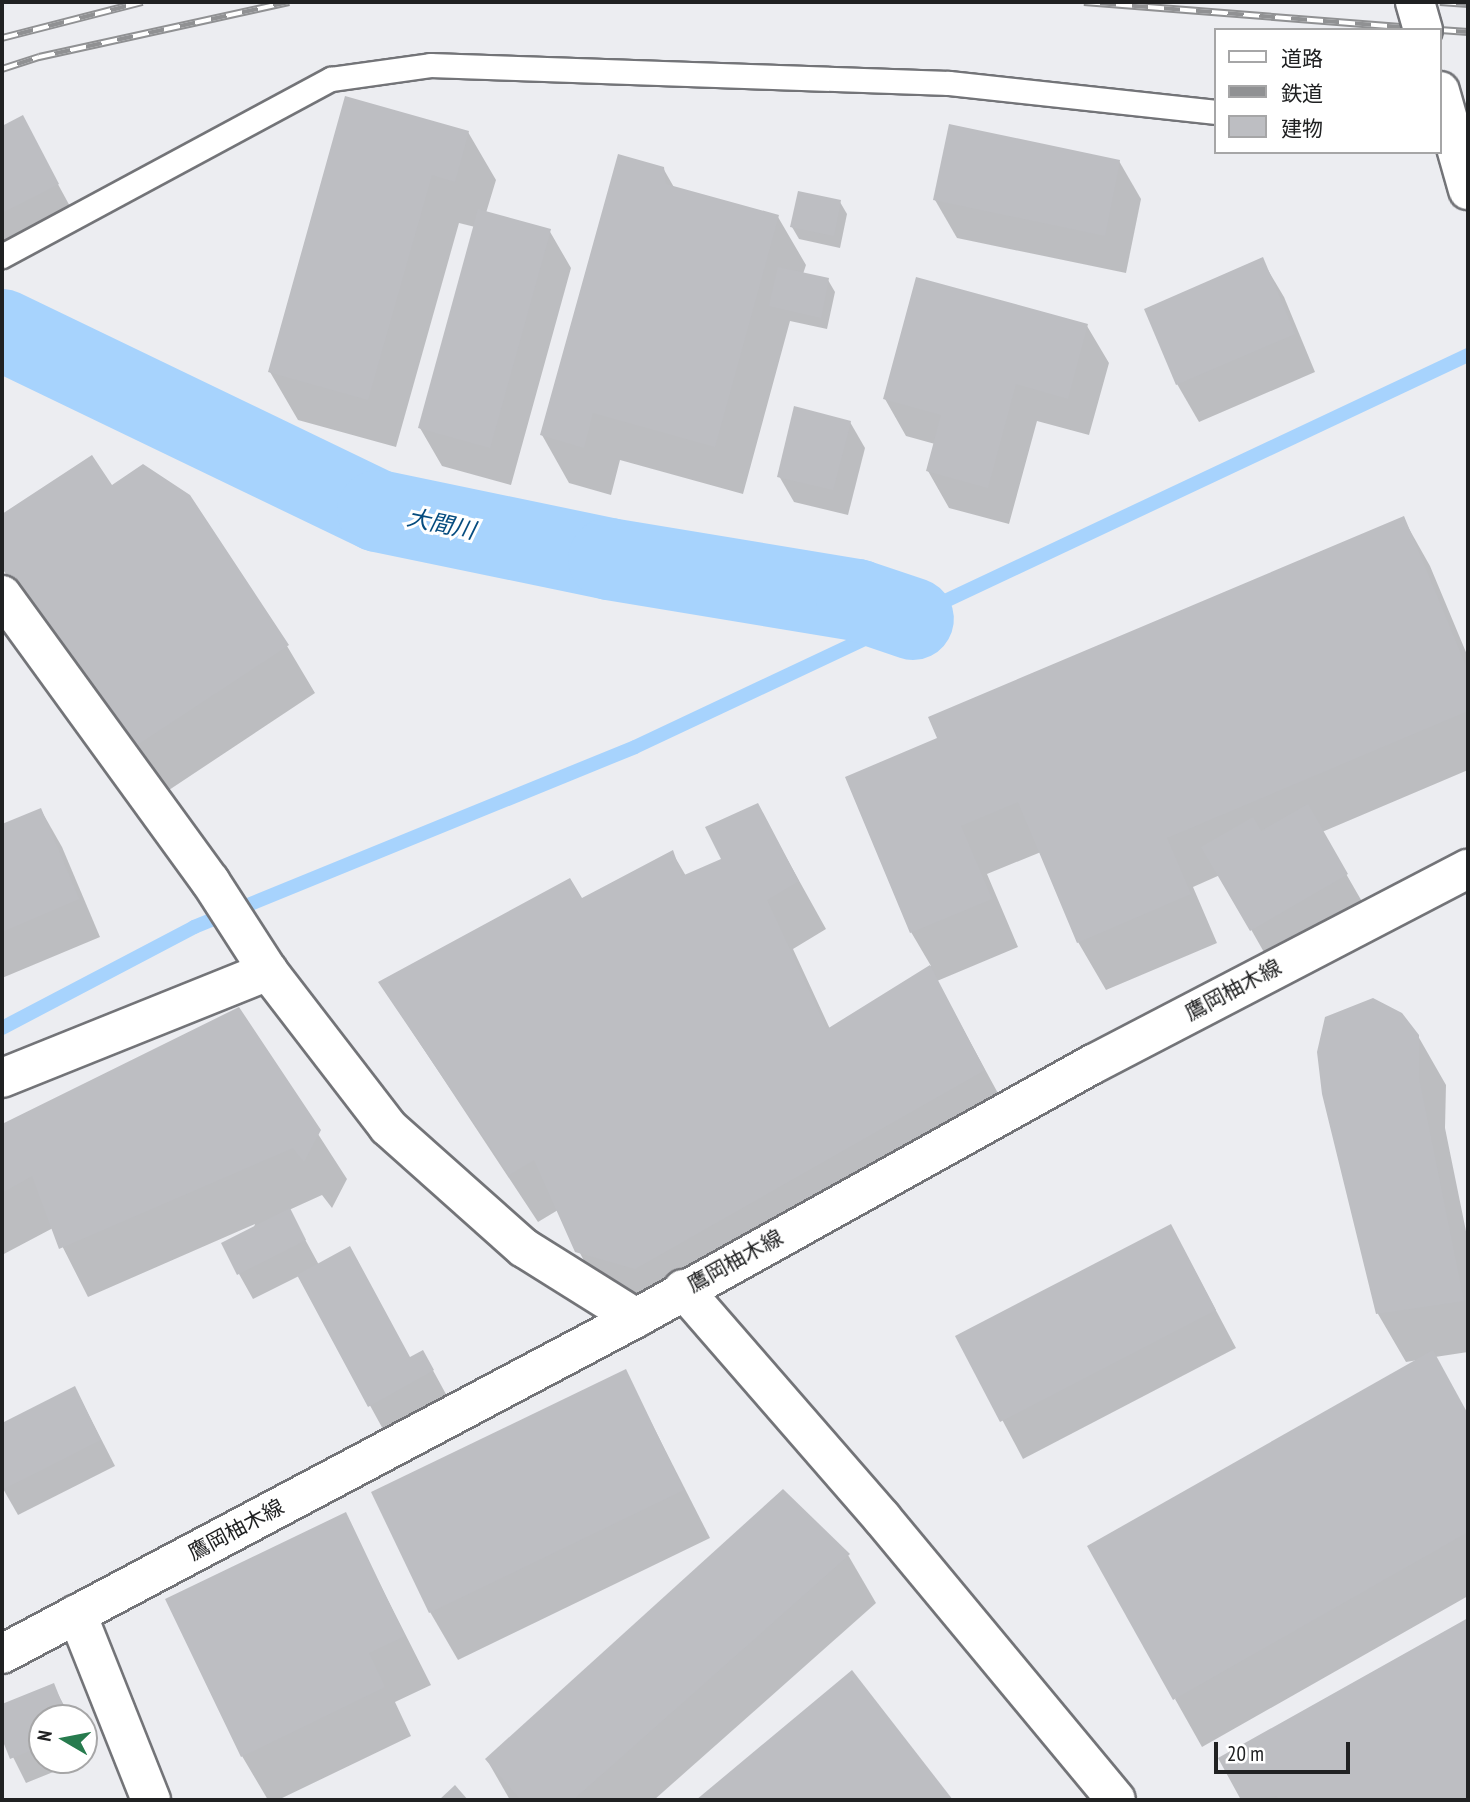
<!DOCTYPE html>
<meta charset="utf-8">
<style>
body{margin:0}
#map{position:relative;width:1470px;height:1802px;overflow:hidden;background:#ecedf1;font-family:"PT Sans Narrow","Noto Sans JP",sans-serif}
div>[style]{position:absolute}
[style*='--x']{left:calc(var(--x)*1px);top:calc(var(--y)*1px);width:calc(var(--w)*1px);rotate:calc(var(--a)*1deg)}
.shadow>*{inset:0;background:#0003}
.stream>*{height:14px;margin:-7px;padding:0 7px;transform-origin:7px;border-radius:7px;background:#a7d3fd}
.river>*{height:82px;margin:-41px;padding:0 41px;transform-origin:41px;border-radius:41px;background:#a7d3fd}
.building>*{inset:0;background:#bdbec2}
.roads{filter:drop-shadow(2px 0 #737478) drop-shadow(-2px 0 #737478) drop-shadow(0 2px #737478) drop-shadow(0 -2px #737478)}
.service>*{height:23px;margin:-11.5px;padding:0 11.5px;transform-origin:11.5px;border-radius:11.5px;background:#fff}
.minor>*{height:38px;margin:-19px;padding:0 19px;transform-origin:19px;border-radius:19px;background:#fff}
.tertiary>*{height:38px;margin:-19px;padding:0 19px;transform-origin:19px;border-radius:19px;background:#fff}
.secondary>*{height:38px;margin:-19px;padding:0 19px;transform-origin:19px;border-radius:19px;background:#fff}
.motorway>*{height:38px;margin:-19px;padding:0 19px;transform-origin:19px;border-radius:19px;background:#fff}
.rail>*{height:8px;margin-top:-4px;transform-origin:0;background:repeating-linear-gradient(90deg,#fff 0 16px,#909193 0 32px);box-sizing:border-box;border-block:2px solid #909193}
.bridges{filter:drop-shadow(2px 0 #737478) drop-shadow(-2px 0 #737478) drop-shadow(0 2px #737478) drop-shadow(0 -2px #737478)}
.motorway-bridge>*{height:38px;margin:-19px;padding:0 19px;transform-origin:19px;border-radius:19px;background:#fff}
span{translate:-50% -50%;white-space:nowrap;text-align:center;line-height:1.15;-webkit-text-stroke:6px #fff;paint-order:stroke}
.street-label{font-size:21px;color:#202122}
.water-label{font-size:23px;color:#064c7f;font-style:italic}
.frame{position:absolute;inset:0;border:4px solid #202122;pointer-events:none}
.legend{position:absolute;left:1214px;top:28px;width:228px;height:126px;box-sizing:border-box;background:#fff;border:2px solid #a6a6a7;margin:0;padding:9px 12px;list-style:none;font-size:21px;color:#202122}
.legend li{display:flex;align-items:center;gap:14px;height:35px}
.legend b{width:35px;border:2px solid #a6a6a7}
.north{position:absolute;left:28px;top:1704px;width:70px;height:70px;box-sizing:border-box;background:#fff;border:2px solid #a6a6a7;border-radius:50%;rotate:280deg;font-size:19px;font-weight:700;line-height:28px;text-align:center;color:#202122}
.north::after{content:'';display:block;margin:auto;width:24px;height:32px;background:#277b4e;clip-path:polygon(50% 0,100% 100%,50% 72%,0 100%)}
.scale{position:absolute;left:1214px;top:1742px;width:136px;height:32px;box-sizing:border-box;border:4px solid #202122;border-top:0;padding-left:9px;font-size:21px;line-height:24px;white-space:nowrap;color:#202122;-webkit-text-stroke:5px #fff;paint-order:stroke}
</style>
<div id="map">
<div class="shadow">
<div style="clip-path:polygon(347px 98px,468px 132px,496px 180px,486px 213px,549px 230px,571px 268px,511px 485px,442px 466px,420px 428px,475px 227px,459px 223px,396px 447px,298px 420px,270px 372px)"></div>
<div style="clip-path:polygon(22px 118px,72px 210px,2px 246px,2px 128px)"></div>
<div style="clip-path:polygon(1119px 161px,1141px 199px,1126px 273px,957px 238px,935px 200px)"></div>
<div style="clip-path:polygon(663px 168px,675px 189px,778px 217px,806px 265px,803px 274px,828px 280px,835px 292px,827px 329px,790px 321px,743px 494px,620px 460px,611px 495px,569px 483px,542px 435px)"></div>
<div style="clip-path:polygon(840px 202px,847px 214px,840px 248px,799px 239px,792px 227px)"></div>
<div style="clip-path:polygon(1262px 260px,1284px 297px,1315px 372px,1199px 422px,1177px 384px)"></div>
<div style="clip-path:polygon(1087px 326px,1109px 363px,1089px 435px,1037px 421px,1009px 524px,949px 508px,928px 471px,935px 444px,906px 436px,885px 399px)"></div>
<div style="clip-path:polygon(850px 422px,865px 448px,848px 515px,794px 502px,779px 476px)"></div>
<div style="clip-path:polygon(92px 457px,112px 487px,287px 646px,315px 693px,154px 800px,2px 568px,2px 516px)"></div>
<div style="clip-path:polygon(1403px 518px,1430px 566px,1468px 657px,1468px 770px,1322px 832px,1368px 912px,1273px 968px,1220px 875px,1193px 887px,1217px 943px,1106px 990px,1078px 942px,1041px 852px,987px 874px,1018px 947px,937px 981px,1012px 1119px,663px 1316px,604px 1300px,558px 1210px,538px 1222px,380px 983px,581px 900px,672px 852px,686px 876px,724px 859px,757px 805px,826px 929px,793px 949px,830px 1029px,931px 966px,911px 932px,939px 739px)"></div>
<div style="clip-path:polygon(41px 810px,62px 847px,100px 937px,2px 978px,2px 826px)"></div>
<div style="clip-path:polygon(238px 1010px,347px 1179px,332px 1208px,322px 1195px,289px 1210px,319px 1265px,410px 1359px,423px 1352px,447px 1396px,384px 1431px,299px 1276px,253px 1299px,239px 1274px,255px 1224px,88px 1297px,53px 1228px,2px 1255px,2px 1126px)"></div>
<div style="clip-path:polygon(1418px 1036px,1446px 1085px,1445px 1128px,1468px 1241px,1468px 1352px,1435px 1357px,1468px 1416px,1468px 1596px,1202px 1747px,1175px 1699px,1418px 1360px,1406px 1362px,1378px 1314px,1324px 1093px)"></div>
<div style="clip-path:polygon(1171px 1226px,1236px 1348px,1023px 1459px,958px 1337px)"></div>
<div style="clip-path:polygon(625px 1371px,710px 1538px,458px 1660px,430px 1612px)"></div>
<div style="clip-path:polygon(75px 1388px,115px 1466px,18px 1515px,2px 1487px,2px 1425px)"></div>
<div style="clip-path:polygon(345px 1515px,431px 1685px,395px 1702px,411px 1736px,278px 1800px,268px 1800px,242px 1756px)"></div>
<div style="clip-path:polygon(848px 1555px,876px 1603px,654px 1800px,510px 1800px,487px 1760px)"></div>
<div style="clip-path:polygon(1468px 1620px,1468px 1800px,1243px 1800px,1220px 1759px)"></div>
<div style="clip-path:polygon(851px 1673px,951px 1800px,699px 1800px)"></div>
<div style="clip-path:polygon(53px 1685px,71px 1718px,42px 1718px,42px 1760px,83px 1760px,26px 1783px,2px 1735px,2px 1706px)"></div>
</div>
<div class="stream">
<div style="--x:2;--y:1028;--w:217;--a:-27.7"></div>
<div style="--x:194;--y:927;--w:476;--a:-22.2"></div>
<div style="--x:635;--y:747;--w:921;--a:-25.2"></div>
</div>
<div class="river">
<div style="--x:2;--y:330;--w:417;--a:25.7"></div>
<div style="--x:378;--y:511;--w:236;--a:11.7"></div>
<div style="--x:609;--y:559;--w:251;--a:9.4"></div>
<div style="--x:857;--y:600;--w:59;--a:18.7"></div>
</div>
<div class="building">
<div style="clip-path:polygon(345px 96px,469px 131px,455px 182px,432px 175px,368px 400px,268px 372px)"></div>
<div style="clip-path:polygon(23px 115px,59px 184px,2px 213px,2px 126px)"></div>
<div style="clip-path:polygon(949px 124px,1120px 160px,1105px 236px,933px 200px)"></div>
<div style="clip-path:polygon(618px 154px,664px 167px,666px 184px,779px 215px,715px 447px,593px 413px,584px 448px,540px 435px)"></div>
<div style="clip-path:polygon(798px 191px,841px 200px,834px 236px,790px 227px)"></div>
<div style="clip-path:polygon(478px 209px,551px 229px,490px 448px,418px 428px)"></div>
<div style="clip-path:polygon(1263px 257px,1295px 334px,1176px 385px,1144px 309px)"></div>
<div style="clip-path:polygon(778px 267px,829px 278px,821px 318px,769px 306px)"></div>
<div style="clip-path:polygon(916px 277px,1088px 324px,1068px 399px,1016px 384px,988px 488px,926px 471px,941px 415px,883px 399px)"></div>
<div style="clip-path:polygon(794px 406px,851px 421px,833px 490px,777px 477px)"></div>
<div style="clip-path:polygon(92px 455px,112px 485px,143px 464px,190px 495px,289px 645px,125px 753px,2px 567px,2px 514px)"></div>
<div style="clip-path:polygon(1404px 516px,1468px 671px,1468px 711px,1167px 838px,1191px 894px,1077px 943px,1018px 802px,961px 826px,992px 899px,910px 933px,845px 777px,937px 738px,928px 717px)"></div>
<div style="clip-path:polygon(758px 803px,799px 881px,767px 900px,827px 1029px,930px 965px,985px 1070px,635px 1269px,575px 1252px,534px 1160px,509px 1175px,378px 982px,570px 878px,582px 898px,673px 850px,682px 876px,721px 859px,705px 827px)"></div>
<div style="clip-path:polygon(1308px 804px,1348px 874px,1250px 931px,1201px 847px,1253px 817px,1261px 831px)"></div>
<div style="clip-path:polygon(41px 808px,79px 899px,2px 932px,2px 824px)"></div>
<div style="clip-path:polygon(1373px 998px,1402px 1013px,1419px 1035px,1419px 1078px,1464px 1301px,1376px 1314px,1322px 1094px,1317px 1052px,1325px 1017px)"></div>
<div style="clip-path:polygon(239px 1007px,321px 1130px,304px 1162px,293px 1148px,59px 1249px,32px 1176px,2px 1193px,2px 1124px)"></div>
<div style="clip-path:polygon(290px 1208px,306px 1240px,237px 1275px,221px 1243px)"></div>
<div style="clip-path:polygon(1171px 1224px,1216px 1310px,1000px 1422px,955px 1336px)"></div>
<div style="clip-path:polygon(350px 1246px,410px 1357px,423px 1350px,434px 1370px,368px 1407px,297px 1275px)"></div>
<div style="clip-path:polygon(1433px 1350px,1468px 1414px,1468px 1532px,1173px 1700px,1087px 1546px)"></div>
<div style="clip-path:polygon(626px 1369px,684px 1490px,429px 1613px,371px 1492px)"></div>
<div style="clip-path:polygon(75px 1386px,101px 1440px,2px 1490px,2px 1423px)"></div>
<div style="clip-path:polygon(783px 1489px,850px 1554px,573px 1800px,521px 1800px,485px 1759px)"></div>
<div style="clip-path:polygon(346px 1512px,405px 1636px,369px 1653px,385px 1687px,241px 1757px,165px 1599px)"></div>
<div style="clip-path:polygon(1468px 1618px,1468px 1800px,1279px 1800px,1277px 1796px,1241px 1800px,1218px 1758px)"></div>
<div style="clip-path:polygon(852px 1670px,953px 1800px,696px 1800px)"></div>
<div style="clip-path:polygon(54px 1683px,68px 1718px,42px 1718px,42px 1746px,10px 1759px,2px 1739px,2px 1704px)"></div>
<div style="clip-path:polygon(455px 1785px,468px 1800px,439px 1800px)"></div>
</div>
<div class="roads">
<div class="service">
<div style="--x:2;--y:256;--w:374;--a:-28.3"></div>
<div style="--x:331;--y:79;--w:100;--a:-8"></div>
<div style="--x:430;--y:65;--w:519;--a:1.99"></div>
<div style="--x:949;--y:83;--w:269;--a:6.2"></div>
</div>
<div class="minor">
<div style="--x:2;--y:1078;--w:287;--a:-21.9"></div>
<div style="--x:683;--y:1289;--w:303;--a:49"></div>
<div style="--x:882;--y:1518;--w:366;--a:50.3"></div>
<div style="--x:77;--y:1614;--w:200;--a:68.3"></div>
</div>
<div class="tertiary">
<div style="--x:2;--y:595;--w:354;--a:54"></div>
<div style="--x:210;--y:881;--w:107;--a:57.2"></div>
<div style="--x:268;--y:971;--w:197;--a:52.4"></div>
<div style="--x:388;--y:1127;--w:182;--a:41.7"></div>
<div style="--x:524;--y:1248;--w:132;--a:32"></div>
</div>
<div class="secondary">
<div style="--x:2;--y:1654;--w:718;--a:-27.92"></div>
<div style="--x:636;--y:1318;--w:523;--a:-29.07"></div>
<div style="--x:1093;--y:1064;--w:423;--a:-27.5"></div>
</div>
<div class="motorway">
<div style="--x:1440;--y:91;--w:103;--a:74.2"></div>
</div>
</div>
<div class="rail">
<div style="--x:1084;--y:2;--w:353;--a:4.5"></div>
<div style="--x:1440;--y:2;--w:28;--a:4"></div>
<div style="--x:1440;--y:30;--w:28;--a:4"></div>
<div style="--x:2;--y:38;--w:145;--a:-14.4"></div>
<div style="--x:2;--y:69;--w:39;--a:-18"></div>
<div style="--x:39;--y:57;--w:256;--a:-12.4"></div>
</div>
<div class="bridges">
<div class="motorway-bridge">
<div style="--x:1415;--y:2;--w:29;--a:74"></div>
</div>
</div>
<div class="street-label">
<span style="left:1233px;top:990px;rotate:-28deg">鷹岡柚木線</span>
<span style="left:735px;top:1261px;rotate:-29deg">鷹岡柚木線</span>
<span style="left:236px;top:1530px;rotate:-28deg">鷹岡柚木線</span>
</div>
<div class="water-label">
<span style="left:441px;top:524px;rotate:12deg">大間川</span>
</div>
<div class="frame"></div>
<ul class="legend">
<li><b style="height:9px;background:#fff"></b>道路</li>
<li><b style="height:9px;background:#909193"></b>鉄道</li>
<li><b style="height:19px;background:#bdbec2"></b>建物</li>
</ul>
<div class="north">N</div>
<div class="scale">20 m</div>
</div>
